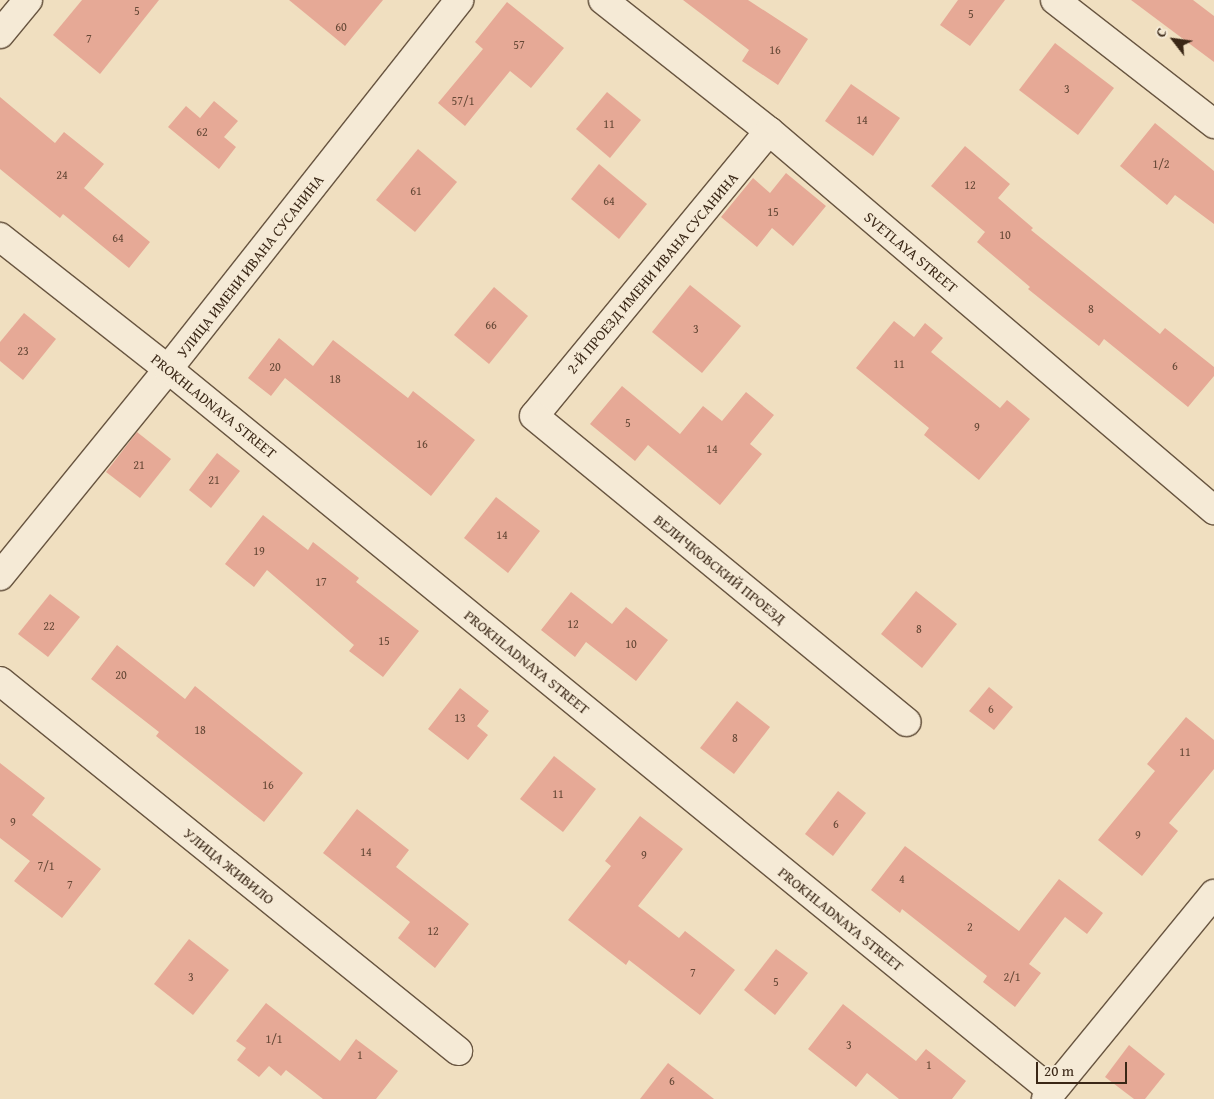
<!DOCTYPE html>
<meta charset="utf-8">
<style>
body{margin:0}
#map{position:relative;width:1214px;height:1099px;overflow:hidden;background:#f0dfc0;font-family:"Gentium Book Plus",serif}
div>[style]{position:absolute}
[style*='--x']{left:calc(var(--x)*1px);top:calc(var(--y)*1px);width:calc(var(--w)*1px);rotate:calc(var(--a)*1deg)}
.building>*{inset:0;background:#e6a996}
.roads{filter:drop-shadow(1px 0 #685540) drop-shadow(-1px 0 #685540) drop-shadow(0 1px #685540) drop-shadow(0 -1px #685540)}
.minor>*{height:28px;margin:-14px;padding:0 14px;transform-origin:14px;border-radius:14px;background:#f5ead6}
span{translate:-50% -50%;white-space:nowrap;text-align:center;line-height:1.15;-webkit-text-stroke:4px #f5ead6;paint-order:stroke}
.number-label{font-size:12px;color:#654836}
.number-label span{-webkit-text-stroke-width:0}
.street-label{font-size:15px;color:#3a2716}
.north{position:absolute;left:1149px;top:15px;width:50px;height:50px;-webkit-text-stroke:4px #f5ead6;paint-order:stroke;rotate:300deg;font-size:14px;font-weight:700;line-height:20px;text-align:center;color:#3a2716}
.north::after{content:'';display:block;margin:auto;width:18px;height:22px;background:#3a2716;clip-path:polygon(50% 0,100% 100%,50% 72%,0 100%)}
.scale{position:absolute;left:1036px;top:1062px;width:91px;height:22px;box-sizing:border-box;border:2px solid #3a2716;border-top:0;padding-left:6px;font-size:15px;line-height:18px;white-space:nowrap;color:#3a2716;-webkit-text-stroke:4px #f5ead6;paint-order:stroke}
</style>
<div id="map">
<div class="building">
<div style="clip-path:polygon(82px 0,159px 0,100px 74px,53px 35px)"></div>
<div style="clip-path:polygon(289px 0,383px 0,345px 46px)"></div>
<div style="clip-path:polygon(683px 0,748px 0,808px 39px,778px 85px,742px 61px,749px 50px)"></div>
<div style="clip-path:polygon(958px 0,1005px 0,970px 46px,940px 25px)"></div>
<div style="clip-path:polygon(1131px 0,1193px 0,1214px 16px,1214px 62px)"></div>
<div style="clip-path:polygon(507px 2px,564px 48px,531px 88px,510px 71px,465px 126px,438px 103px,483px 49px,475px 42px)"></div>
<div style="clip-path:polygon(1055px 43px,1114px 88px,1078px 135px,1019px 90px)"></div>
<div style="clip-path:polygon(851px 84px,900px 118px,873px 156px,825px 121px)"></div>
<div style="clip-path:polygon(607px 92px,641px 120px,610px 158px,576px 129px)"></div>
<div style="clip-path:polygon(0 97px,55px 143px,64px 132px,104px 164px,84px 188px,150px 242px,129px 268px,63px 214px,60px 218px,0 169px)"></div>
<div style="clip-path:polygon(214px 101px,238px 121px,224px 137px,236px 147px,219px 169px,168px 127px,186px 106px,200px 118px)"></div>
<div style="clip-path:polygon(1155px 123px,1214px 171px,1214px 224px,1175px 195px,1167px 205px,1120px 166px)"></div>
<div style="clip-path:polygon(965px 146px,1010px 184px,998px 198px,1033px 228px,1031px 230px,1160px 334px,1165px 328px,1214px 367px,1214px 376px,1188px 407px,1104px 339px,1099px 346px,1028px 289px,1030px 287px,977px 242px,985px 232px,931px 186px)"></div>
<div style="clip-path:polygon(418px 149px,457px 182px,415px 232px,376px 200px)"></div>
<div style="clip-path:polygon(599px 164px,647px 204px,619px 239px,571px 199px)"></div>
<div style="clip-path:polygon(786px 173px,826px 206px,793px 246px,772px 228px,757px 247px,721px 217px,753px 178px,770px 193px)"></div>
<div style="clip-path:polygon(690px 285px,741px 326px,702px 373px,652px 332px)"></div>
<div style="clip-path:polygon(494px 287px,528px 316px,489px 364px,454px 335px)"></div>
<div style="clip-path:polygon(24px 313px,56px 339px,23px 380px,0 361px,0 342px)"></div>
<div style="clip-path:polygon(894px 321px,914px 337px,925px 323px,943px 338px,931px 352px,1000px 408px,1007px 400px,1030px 419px,979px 480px,924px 435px,929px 428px,856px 368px)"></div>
<div style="clip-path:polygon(279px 338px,313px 366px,333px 340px,408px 398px,413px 391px,475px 440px,431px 496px,285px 378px,271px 396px,248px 378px)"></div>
<div style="clip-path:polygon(622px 386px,680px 434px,703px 406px,722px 421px,746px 392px,774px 415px,750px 444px,762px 454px,720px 505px,648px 445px,635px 461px,590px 424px)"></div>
<div style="clip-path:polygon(137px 432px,171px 459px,140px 498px,106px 472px)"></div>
<div style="clip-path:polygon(217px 453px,240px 471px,211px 508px,189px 490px)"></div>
<div style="clip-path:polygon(496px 497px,540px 531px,508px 573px,464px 538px)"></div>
<div style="clip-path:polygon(263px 515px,308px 550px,313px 542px,359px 578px,356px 582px,419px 631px,383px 677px,349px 651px,354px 645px,267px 570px,254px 587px,225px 564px)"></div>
<div style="clip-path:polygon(916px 591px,957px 624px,922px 668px,881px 634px)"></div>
<div style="clip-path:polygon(571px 592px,612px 624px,626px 607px,668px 640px,636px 681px,586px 642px,575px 657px,541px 630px)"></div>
<div style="clip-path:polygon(50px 594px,80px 617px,48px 657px,18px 634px)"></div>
<div style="clip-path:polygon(117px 645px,185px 699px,195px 686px,303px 773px,264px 822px,156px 736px,159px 732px,91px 679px)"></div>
<div style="clip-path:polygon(989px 687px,1013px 707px,994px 730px,969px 711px)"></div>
<div style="clip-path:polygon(460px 688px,489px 711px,477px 726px,488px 735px,468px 760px,428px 729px)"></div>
<div style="clip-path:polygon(737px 701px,770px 727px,734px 774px,700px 748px)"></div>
<div style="clip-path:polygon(1186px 717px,1214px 740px,1214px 769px,1169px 823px,1178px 831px,1142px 876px,1098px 840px,1155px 771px,1147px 764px)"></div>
<div style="clip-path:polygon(554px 756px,596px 789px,563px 832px,520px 799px)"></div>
<div style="clip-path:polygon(0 763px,45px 798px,32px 815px,101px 869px,62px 918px,14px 881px,30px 861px,0 838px)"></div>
<div style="clip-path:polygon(838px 791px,866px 813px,833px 856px,805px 834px)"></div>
<div style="clip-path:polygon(357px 809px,409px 850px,396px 867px,469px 924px,435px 968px,398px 938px,410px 922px,323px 853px)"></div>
<div style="clip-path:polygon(640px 816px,683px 849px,638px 906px,679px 938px,685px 931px,735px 970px,700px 1015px,629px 960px,626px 965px,568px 920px,611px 866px,605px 861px)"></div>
<div style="clip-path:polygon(905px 846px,1019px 931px,1059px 879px,1103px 913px,1087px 934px,1065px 917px,1029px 964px,1041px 973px,1015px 1007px,983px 982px,987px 976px,902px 909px,900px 913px,871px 890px)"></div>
<div style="clip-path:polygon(189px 939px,229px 970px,193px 1015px,154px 984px)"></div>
<div style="clip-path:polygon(776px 949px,808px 973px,775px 1015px,744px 990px)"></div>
<div style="clip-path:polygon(266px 1003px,340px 1061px,356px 1039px,398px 1071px,376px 1099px,323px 1099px,286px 1070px,281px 1076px,269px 1066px,259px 1077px,237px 1060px,246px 1048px,236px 1041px)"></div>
<div style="clip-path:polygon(843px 1004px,916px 1061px,926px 1049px,966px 1081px,952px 1099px,899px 1099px,867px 1073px,856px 1087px,808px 1049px)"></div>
<div style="clip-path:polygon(1129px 1045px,1165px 1074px,1145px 1099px,1134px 1099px,1105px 1077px)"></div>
<div style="clip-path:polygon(668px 1063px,714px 1099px,640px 1099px)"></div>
</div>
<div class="roads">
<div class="minor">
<div style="--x:603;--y:0;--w:211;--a:38.3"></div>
<div style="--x:769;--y:131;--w:585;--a:40.42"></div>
<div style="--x:1055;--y:0;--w:202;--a:37.9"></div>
<div style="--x:0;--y:34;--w:44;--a:-50.5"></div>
<div style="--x:769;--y:131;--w:369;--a:129.5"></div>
<div style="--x:534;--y:416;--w:482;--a:39.4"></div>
<div style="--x:0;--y:237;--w:214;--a:38.2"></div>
<div style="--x:168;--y:369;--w:1141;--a:39.24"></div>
<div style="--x:0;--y:576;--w:267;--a:-50.9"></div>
<div style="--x:168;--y:369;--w:470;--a:-51.7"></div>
<div style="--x:0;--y:681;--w:589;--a:38.93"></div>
<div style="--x:1046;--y:1099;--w:265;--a:-50.7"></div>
</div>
</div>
<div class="number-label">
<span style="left:137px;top:11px">5</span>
<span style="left:971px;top:14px">5</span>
<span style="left:341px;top:27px">60</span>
<span style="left:89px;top:39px">7</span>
<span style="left:519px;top:45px">57</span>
<span style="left:775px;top:50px">16</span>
<span style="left:1067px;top:89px">3</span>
<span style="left:463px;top:101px">57/1</span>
<span style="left:862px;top:120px">14</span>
<span style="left:609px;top:124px">11</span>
<span style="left:202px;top:132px">62</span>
<span style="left:1161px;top:164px">1/2</span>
<span style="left:62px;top:175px">24</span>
<span style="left:970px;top:185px">12</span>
<span style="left:416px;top:191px">61</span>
<span style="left:609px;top:201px">64</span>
<span style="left:773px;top:212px">15</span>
<span style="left:1005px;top:235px">10</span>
<span style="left:118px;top:238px">64</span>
<span style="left:1091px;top:309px">8</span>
<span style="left:491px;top:325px">66</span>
<span style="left:696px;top:329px">3</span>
<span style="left:23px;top:351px">23</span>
<span style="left:899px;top:364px">11</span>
<span style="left:1175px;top:366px">6</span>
<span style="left:275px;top:367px">20</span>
<span style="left:335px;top:379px">18</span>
<span style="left:628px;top:423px">5</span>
<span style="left:977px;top:427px">9</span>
<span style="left:422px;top:444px">16</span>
<span style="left:712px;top:449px">14</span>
<span style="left:139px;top:465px">21</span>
<span style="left:214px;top:480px">21</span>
<span style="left:502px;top:535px">14</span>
<span style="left:259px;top:551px">19</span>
<span style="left:321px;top:582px">17</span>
<span style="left:573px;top:624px">12</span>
<span style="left:49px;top:626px">22</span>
<span style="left:919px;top:629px">8</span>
<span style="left:384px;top:641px">15</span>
<span style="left:631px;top:644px">10</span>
<span style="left:121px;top:675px">20</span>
<span style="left:991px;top:709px">6</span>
<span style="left:460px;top:718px">13</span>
<span style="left:200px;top:730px">18</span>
<span style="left:735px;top:738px">8</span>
<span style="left:1185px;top:752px">11</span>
<span style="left:268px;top:785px">16</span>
<span style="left:558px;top:794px">11</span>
<span style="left:13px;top:822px">9</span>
<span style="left:836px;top:824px">6</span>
<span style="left:1138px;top:835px">9</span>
<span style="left:366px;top:852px">14</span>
<span style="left:644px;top:855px">9</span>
<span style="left:46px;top:866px">7/1</span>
<span style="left:902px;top:879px">4</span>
<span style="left:70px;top:885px">7</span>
<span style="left:970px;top:927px">2</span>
<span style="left:433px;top:931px">12</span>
<span style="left:693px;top:973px">7</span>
<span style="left:191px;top:977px">3</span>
<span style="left:1012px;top:977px">2/1</span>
<span style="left:776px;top:982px">5</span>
<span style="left:274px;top:1039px">1/1</span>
<span style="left:849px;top:1045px">3</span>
<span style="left:360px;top:1055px">1</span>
<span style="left:929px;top:1065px">1</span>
<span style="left:672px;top:1081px">6</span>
</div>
<div class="street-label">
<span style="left:911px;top:252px;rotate:40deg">SVETLAYA STREET</span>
<span style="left:250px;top:266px;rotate:-52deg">УЛИЦА ИМЕНИ ИВАНА СУСАНИНА</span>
<span style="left:652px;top:273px;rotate:-50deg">2-Й ПРОЕЗД ИМЕНИ ИВАНА СУСАНИНА</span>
<span style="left:214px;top:406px;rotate:39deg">PROKHLADNAYA STREET</span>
<span style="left:720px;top:569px;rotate:39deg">ВЕЛИЧКОВСКИЙ ПРОЕЗД</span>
<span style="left:527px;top:662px;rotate:39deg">PROKHLADNAYA STREET</span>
<span style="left:229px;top:866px;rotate:39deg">УЛИЦА ЖИВИЛО</span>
<span style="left:841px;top:919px;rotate:39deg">PROKHLADNAYA STREET</span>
</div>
<div class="north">С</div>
<div class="scale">20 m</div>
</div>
